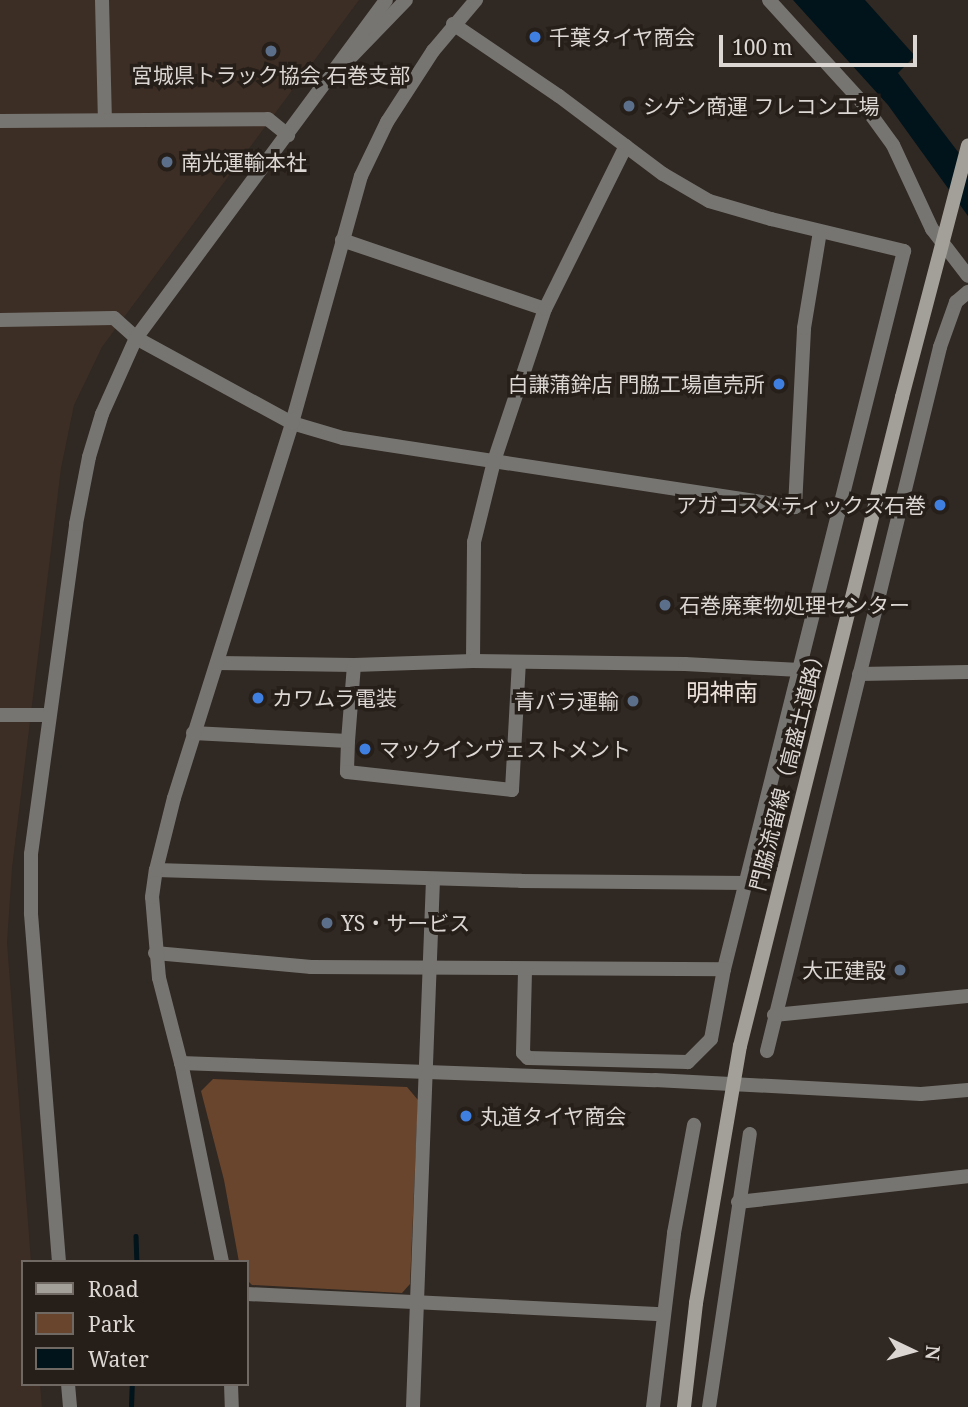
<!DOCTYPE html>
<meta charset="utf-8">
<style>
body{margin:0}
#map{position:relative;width:968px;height:1407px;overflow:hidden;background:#302822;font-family:"Noto Serif","Noto Sans JP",serif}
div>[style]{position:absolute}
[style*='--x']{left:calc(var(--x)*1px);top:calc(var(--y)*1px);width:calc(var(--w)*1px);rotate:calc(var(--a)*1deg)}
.built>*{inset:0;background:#3c2e25}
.green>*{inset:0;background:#68452c}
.water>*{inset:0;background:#01131b}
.stream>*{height:4.5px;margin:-2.25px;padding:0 2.25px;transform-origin:2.25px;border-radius:2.25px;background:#01131b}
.minor>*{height:14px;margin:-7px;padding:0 7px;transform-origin:7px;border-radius:7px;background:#777571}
.tertiary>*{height:14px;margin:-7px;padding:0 7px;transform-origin:7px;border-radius:7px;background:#777571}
.secondary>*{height:14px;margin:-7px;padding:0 7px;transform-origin:7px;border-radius:7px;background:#a3a099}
.dots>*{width:19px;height:19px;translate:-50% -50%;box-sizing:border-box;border:4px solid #261e19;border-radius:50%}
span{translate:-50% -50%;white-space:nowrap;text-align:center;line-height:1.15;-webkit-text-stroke:7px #261e19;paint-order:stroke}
.poi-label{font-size:21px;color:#dcd7d3}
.left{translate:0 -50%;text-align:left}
.right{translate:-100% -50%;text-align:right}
.street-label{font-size:21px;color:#dcd7d3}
.quarter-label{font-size:24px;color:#ede2db}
.legend{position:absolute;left:21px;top:1260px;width:228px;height:126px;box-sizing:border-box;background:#261e19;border:2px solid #6f6863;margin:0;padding:9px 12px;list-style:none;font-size:21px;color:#dcd7d3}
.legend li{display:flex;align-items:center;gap:14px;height:35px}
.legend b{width:35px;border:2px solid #6f6863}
.north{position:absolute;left:877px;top:1316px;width:70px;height:70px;-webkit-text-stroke:5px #261e19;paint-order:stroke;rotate:95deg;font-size:19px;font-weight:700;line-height:28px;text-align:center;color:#dcd7d3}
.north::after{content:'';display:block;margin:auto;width:24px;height:32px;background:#dcd7d3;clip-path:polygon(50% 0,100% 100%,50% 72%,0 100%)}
.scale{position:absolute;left:719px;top:35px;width:198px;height:32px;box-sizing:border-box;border:4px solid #dcd7d3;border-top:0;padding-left:9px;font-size:21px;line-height:24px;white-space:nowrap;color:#dcd7d3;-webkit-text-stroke:5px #261e19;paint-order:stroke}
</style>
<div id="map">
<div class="built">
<div style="clip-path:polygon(0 0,359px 0,102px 347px,74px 405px,61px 468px,12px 868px,7px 942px,31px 1262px,23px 1262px,23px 1384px,40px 1384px,42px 1407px,0 1407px)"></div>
</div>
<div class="green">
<div style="clip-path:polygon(213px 1079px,407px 1087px,418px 1100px,410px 1284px,402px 1293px,252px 1285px,247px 1280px,247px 1262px,239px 1262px,224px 1180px,201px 1091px)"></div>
</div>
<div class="water">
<div style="clip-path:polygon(793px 0,865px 0,915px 56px,898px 73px,968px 165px,968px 216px,888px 105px)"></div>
</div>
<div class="stream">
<div style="--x:136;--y:1236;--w:26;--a:88"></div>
<div style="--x:131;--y:1407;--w:23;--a:-88"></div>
</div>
<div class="minor">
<div style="--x:102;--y:0;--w:119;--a:88.6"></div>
<div style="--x:769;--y:0;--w:137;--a:47.7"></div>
<div style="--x:861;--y:101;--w:54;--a:54"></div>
<div style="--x:893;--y:145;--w:93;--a:65.1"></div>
<div style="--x:932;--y:229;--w:59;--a:52.5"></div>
<div style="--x:453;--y:24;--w:128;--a:34.2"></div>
<div style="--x:559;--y:96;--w:130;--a:36.9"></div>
<div style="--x:663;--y:174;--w:53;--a:30.4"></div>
<div style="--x:709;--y:201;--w:65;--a:16.2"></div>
<div style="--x:771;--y:219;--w:137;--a:13.5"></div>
<div style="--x:904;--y:251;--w:740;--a:104.07"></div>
<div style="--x:724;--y:969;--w:71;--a:100.5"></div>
<div style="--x:711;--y:1039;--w:33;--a:135"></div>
<div style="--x:688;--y:1062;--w:160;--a:-178.6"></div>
<div style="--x:528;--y:1058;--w:7;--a:-135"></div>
<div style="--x:523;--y:1053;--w:84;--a:-88.6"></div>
<div style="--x:0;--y:121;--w:268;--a:-0.4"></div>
<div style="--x:268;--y:119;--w:26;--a:39"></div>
<div style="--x:342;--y:240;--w:214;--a:18.8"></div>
<div style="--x:0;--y:320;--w:114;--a:-1"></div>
<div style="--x:114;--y:318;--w:30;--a:42"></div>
<div style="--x:292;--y:423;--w:53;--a:16.4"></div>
<div style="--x:343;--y:438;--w:457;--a:8.7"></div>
<div style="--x:795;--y:507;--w:179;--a:-87.1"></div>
<div style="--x:804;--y:328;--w:98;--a:-80.6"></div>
<div style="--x:473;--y:661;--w:119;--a:-89.5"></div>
<div style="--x:474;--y:542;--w:83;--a:-76.1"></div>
<div style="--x:494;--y:461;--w:160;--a:-71.5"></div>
<div style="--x:545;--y:309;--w:182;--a:-63.6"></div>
<div style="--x:217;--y:663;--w:137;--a:0.8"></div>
<div style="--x:354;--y:665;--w:119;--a:-1.9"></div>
<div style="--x:473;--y:661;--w:212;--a:0.8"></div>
<div style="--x:685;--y:664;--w:115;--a:3"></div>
<div style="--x:859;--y:674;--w:109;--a:-1.1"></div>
<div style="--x:0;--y:715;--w:48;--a:0"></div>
<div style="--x:193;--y:733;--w:155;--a:3"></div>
<div style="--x:348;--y:741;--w:31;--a:92"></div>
<div style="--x:347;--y:772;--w:166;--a:6.2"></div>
<div style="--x:512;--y:790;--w:128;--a:-86.9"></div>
<div style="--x:348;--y:741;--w:76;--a:-85.5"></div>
<div style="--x:156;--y:870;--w:365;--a:1.7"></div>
<div style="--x:521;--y:881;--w:226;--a:0.5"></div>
<div style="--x:155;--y:953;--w:157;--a:5.1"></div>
<div style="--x:311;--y:967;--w:413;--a:0.3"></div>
<div style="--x:774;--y:1015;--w:195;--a:-5.6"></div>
<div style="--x:767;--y:1051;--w:725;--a:-76.19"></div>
<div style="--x:940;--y:347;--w:48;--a:-70.4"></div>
<div style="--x:956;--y:302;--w:16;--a:-40"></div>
<div style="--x:738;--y:1202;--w:231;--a:-6.4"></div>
<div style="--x:222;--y:1262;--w:203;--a:-101.6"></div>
<div style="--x:181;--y:1063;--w:88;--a:-104.5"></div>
<div style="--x:159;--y:978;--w:81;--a:-94.9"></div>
<div style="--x:152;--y:897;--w:27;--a:-82"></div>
<div style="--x:156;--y:870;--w:74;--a:-76"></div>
<div style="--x:174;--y:798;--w:393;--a:-72.5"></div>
<div style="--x:292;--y:423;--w:256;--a:-74.4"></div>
<div style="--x:361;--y:176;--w:60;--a:-64.3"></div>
<div style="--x:387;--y:122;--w:85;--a:-57.1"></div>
<div style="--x:433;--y:51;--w:67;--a:-49.9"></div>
<div style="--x:247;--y:1294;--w:415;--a:2.8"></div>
<div style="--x:231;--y:1384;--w:23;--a:88"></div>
<div style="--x:413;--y:1407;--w:528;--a:-87.83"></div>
<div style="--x:653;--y:1407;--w:175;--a:-83.1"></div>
<div style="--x:674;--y:1233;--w:110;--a:-79.5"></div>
<div style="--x:709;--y:1407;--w:276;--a:-81.5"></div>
</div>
<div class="tertiary">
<div style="--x:351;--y:57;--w:79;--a:-46"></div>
<div style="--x:136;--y:338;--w:178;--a:28.6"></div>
<div style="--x:181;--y:1063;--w:474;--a:2.1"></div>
<div style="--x:655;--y:1080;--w:266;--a:3"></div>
<div style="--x:921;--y:1094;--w:47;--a:-4.9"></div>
<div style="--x:59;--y:1262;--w:350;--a:-94.6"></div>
<div style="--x:31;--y:913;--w:59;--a:-90"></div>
<div style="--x:31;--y:854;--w:333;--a:-82.2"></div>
<div style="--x:76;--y:524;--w:68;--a:-79"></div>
<div style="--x:89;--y:457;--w:45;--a:-73.2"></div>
<div style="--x:102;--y:414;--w:83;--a:-65.9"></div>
<div style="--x:136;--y:338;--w:420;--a:-53.5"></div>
<div style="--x:68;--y:1384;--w:23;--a:85"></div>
</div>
<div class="secondary">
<div style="--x:684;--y:1407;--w:105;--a:-83.4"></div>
<div style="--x:696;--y:1303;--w:261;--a:-80.3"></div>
<div style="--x:740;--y:1046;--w:669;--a:-75.98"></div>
<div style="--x:902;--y:397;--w:260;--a:-75.3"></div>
</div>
<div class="dots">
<div style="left:535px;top:37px;background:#3f7fe0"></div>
<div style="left:271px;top:51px;background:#5c6f8a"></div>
<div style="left:629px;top:106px;background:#5c6f8a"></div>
<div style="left:167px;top:162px;background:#5c6f8a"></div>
<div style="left:779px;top:384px;background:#3f7fe0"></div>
<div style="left:940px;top:505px;background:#3f7fe0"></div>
<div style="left:665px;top:605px;background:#5c6f8a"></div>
<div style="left:258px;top:698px;background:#3f7fe0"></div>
<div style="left:633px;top:701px;background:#5c6f8a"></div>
<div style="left:365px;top:749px;background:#3f7fe0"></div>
<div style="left:327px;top:923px;background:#5c6f8a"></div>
<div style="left:900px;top:970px;background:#5c6f8a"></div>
<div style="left:466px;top:1116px;background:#3f7fe0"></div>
</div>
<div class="poi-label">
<span class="left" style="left:549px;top:37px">千葉タイヤ商会</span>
<span style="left:271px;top:75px">宮城県トラック協会 石巻支部</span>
<span class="left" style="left:643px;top:106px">シゲン商運 フレコン工場</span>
<span class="left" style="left:181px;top:162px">南光運輸本社</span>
<span class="right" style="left:765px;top:384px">白謙蒲鉾店 門脇工場直売所</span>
<span class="right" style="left:926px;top:505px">アガコスメティックス石巻</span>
<span class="left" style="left:679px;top:605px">石巻廃棄物処理センター</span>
<span class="left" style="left:272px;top:698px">カワムラ電装</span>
<span class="right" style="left:619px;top:701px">青バラ運輸</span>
<span class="left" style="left:379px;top:749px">マックインヴェストメント</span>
<span class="left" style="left:341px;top:923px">YS・サービス</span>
<span class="right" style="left:886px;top:970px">大正建設</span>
<span class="left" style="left:480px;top:1116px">丸道タイヤ商会</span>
</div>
<div class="street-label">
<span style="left:787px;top:768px;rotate:-76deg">門脇流留線（高盛土道路）</span>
</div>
<div class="quarter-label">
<span style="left:722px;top:692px">明神南</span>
</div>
<ul class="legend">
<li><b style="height:9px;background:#a3a099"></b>Road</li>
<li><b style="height:19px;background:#68452c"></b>Park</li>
<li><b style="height:19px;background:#01131b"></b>Water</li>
</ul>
<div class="north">N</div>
<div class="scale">100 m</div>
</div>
